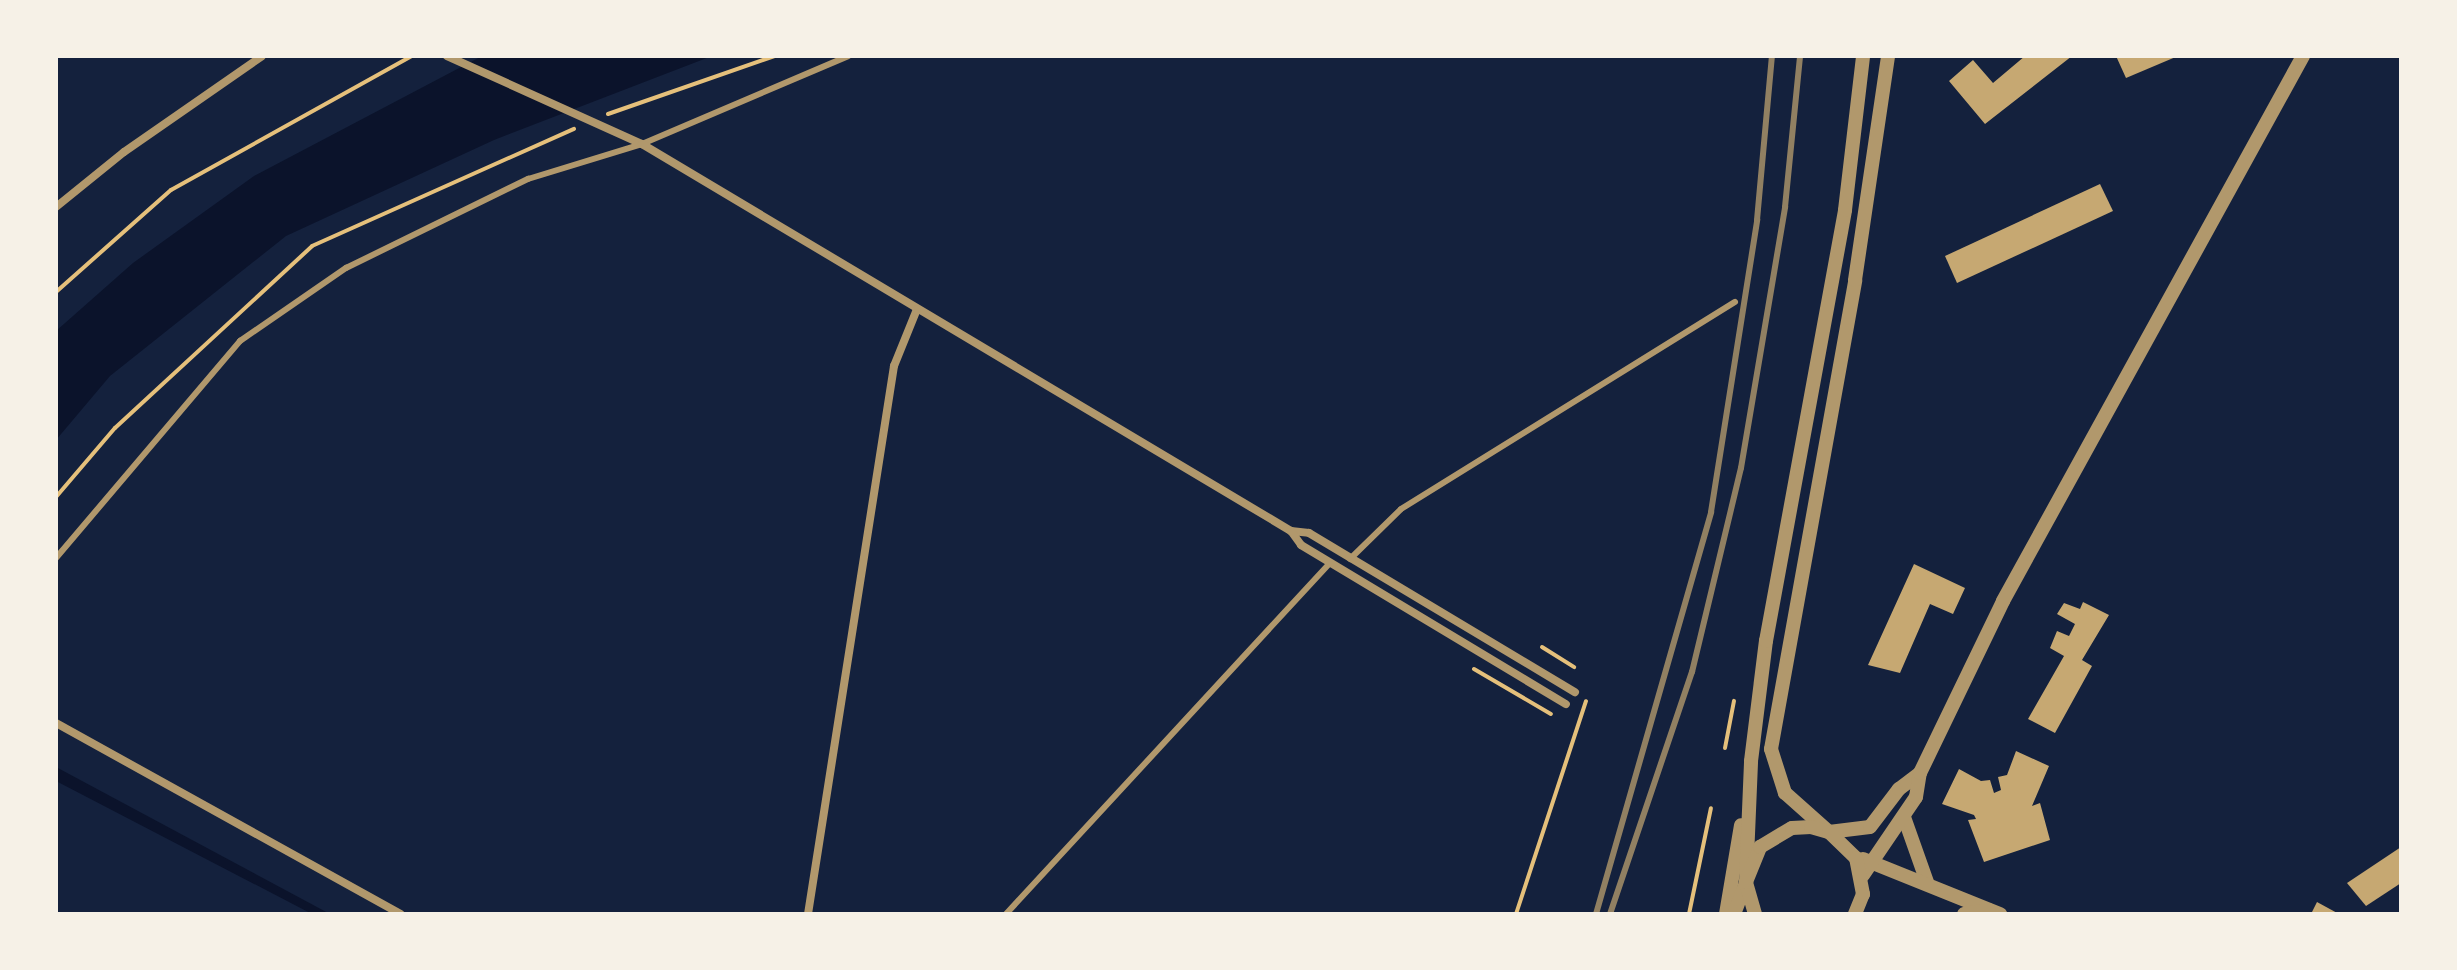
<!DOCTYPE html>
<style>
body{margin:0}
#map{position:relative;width:2457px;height:970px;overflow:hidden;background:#14213d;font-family:Lato,sans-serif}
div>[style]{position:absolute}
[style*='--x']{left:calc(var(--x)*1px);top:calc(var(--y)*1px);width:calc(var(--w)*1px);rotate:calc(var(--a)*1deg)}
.water>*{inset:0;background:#0b132b}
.building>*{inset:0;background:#c6a872}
.path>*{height:4px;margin:-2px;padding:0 2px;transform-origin:2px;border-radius:2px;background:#e5c07b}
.service>*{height:6px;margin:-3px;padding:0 3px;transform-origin:3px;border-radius:3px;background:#b1986c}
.minor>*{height:8px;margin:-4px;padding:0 4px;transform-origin:4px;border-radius:4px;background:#b1986c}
.tertiary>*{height:14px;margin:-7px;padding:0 7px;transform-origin:7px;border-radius:7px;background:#b1986c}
.rail>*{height:6px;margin:-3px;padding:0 3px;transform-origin:3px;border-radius:3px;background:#918062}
span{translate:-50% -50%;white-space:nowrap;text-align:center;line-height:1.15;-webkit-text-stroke:6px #f6f1e7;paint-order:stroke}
.frame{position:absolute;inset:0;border:58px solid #f6f1e7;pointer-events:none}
</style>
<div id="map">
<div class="water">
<div style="clip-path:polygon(482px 56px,712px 56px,494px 140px,286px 236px,110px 376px,56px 440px,56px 331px,133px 263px,254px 176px)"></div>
<div style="clip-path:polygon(56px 767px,330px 914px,312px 914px,56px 781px)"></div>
</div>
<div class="building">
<div style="clip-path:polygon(2025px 56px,2072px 56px,1985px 124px,1949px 81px,1973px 60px,1993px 83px)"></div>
<div style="clip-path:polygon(2116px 56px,2178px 56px,2126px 78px)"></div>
<div style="clip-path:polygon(2100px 184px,2113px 211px,1957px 283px,1945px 256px)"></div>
<div style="clip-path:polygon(1914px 564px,1965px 588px,1953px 614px,1930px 604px,1900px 673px,1868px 665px)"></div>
<div style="clip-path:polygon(2083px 602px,2109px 615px,2082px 660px,2092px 666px,2055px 733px,2028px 719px,2064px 656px,2050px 648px,2057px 631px,2069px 636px,2075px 624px,2057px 614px,2064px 603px,2080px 609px)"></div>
<div style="clip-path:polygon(2016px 751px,2049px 766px,2032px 806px,2040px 803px,2050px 840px,1984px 862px,1968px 820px,1976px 819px,1974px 815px,1942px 804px,1959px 769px,1981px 781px,1990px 780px,1994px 793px,2001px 790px,1998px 777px,2007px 775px)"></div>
<div style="clip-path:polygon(2401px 847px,2401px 883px,2366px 906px,2347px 883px)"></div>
<div style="clip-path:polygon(2317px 902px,2339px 914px,2311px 914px)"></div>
</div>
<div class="path">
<div style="--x:608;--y:114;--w:177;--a:-19.2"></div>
<div style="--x:56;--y:292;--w:154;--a:-41.6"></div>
<div style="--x:171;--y:190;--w:276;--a:-29.1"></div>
<div style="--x:56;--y:497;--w:91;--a:-49.5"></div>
<div style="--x:115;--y:428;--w:268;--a:-42.7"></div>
<div style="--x:312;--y:246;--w:287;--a:-24.1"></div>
<div style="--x:1542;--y:647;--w:38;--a:32"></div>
<div style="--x:1474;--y:669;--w:89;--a:30.3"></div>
<div style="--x:1725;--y:748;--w:48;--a:-79.2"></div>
<div style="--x:1516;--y:914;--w:224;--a:-71.8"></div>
<div style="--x:1689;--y:914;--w:108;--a:-78.3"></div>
</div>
<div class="service">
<div style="--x:56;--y:558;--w:285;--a:-49.7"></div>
<div style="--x:240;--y:341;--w:129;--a:-34.6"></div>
<div style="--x:346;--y:268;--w:203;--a:-26.1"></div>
<div style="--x:528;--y:179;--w:119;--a:-17.1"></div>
<div style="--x:642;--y:144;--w:224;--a:-23.1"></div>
<div style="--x:1350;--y:559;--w:71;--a:-44.4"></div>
<div style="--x:1401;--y:509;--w:393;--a:-31.8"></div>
<div style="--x:1006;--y:914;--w:478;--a:-47.3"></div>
</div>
<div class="minor">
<div style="--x:447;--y:56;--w:214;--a:24.3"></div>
<div style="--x:642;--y:144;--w:756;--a:30.81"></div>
<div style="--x:1291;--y:531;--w:18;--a:6"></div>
<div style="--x:1309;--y:533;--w:310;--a:30.9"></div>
<div style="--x:56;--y:207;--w:87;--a:-39"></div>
<div style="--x:124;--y:152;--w:168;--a:-34.8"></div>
<div style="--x:1291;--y:531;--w:17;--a:54"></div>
<div style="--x:1301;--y:545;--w:309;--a:31"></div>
<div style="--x:56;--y:723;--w:394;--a:29"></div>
<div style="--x:808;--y:914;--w:555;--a:-81.08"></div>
<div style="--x:894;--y:366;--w:61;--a:-68"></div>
</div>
<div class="tertiary">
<div style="--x:1904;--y:817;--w:69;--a:70.5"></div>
<div style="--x:1829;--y:832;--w:59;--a:-138.4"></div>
<div style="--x:1785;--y:793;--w:46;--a:-107.7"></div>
<div style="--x:1771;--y:749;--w:476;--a:-79.8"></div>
<div style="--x:1855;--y:280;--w:226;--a:-81.6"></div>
<div style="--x:1829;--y:832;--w:41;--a:-7"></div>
<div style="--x:1870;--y:827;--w:48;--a:-52.7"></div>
<div style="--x:1899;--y:789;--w:26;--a:-37"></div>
<div style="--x:1863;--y:859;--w:148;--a:21.9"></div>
<div style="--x:1863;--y:875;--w:94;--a:-55.8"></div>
<div style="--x:1916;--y:797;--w:24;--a:-81"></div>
<div style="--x:1920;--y:773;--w:191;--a:-64.2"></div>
<div style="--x:2003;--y:601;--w:622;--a:-61.17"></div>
<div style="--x:1726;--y:914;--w:90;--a:-80.4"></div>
<div style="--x:1734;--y:914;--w:34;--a:-69"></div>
<div style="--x:1746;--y:882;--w:121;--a:-87.6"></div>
<div style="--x:1751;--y:761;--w:121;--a:-82.9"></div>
<div style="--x:1766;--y:641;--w:438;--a:-79.6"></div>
<div style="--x:1845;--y:210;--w:155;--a:-83.3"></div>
<div style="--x:1755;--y:914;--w:33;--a:-106"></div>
<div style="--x:1746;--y:882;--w:38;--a:-68"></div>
<div style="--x:1760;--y:847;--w:37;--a:-31"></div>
<div style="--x:1792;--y:828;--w:19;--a:-3"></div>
<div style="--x:1811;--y:827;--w:19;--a:16"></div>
<div style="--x:1829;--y:832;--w:37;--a:44"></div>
<div style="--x:1856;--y:858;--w:37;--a:79"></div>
<div style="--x:1863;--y:894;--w:22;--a:112"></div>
<div style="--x:1964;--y:914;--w:25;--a:-9"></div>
</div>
<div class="rail">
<div style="--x:1596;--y:914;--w:418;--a:-74"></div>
<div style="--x:1711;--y:512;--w:296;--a:-81"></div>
<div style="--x:1757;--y:220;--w:165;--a:-84.8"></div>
<div style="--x:1610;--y:914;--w:256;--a:-71.3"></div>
<div style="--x:1692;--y:672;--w:210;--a:-76.5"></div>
<div style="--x:1741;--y:468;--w:265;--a:-80.4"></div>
<div style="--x:1785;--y:207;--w:152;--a:-84.3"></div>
</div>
<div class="frame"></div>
</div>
